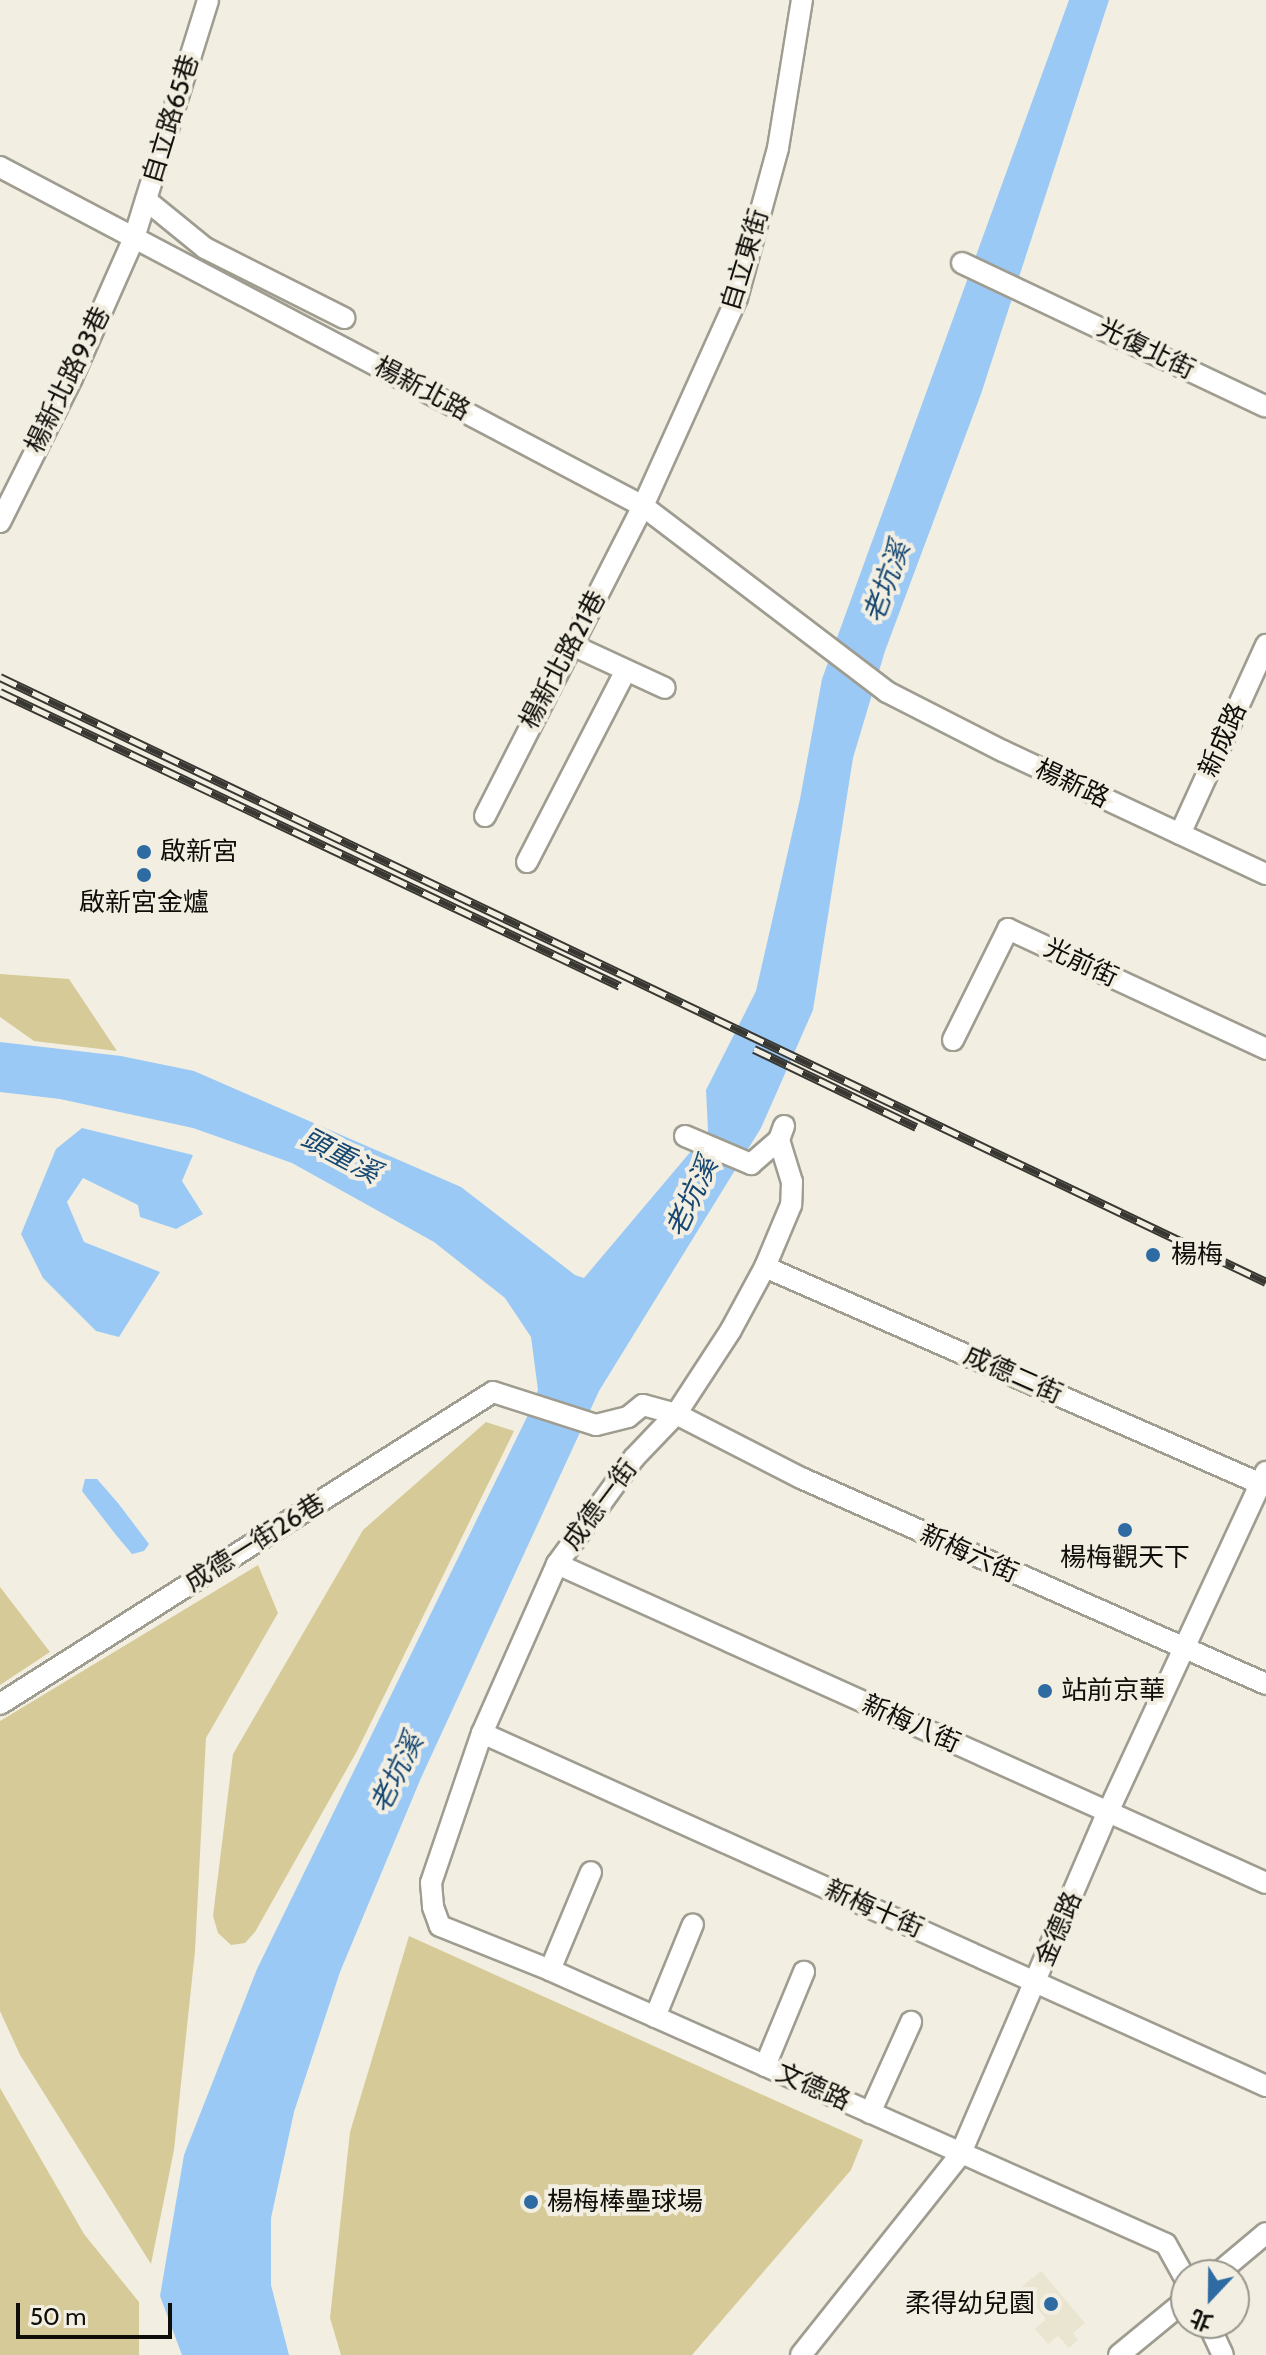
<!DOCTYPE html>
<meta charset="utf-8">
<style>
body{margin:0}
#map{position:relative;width:1266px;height:2355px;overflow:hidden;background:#f2efe2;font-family:Cabin,"Noto Sans TC",sans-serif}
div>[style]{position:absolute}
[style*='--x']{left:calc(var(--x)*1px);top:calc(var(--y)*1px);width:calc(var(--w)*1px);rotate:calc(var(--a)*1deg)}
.built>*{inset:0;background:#eae5d0}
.green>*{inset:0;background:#d6cb98}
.water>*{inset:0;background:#9bc9f6}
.roads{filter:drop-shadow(2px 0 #9f9c90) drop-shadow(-2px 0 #9f9c90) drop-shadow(0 2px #9f9c90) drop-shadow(0 -2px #9f9c90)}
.minor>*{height:20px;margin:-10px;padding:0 10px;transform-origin:10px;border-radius:10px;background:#fff}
.rail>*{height:9px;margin-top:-4.5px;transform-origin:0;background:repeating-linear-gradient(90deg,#f2efe2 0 18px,#393732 0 36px);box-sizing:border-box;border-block:2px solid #393732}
.dots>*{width:22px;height:22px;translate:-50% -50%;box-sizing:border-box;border:4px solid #f2efe2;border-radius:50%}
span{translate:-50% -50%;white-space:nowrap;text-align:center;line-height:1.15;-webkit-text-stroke:8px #f2efe2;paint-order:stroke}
.street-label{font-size:26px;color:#0f0e0a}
.poi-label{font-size:26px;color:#0f0e0a}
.left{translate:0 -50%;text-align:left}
.right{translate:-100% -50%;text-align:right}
.water-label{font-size:28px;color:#164771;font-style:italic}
.north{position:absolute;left:1170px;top:2259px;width:80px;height:80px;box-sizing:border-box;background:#f2efe2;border:2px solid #97958c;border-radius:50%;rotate:202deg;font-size:22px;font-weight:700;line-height:32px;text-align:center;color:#0f0e0a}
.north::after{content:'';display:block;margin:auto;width:28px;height:36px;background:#2e6ba2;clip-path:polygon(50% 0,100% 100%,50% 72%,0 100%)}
.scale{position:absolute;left:16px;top:2303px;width:156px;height:36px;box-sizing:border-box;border:4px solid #0f0e0a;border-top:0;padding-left:10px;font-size:24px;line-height:28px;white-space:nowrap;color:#0f0e0a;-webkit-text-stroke:6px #f2efe2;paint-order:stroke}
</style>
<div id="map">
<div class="built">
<div style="clip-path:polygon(1041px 2271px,1085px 2323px,1073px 2333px,1078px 2340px,1069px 2348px,1058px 2336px,1048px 2344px,1035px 2329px,1046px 2319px,1020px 2288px)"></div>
</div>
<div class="green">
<div style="clip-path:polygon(0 974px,69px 979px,117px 1051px,34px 1041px,0 1017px)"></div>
<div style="clip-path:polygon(486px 1422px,514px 1431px,357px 1751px,255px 1932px,245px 1943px,231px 1945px,218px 1933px,213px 1916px,233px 1754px,363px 1530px)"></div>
<div style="clip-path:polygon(258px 1565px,278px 1613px,206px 1738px,195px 1951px,174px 2150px,151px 2264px,20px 2055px,0 2011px,0 1721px)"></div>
<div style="clip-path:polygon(0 1587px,50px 1652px,0 1685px)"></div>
<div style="clip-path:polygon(409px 1936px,863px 2140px,851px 2170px,692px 2355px,341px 2355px,330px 2318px,350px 2132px)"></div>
<div style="clip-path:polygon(0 2088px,84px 2234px,139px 2302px,139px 2355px,0 2355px)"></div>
</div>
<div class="water">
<div style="clip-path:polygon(1069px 0,1109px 0,981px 394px,885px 651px,853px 758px,813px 1010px,761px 1128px,599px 1391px,421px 1778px,340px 1972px,294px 2112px,271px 2218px,271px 2285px,289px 2355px,182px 2355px,160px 2296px,184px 2155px,257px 1969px,527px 1417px,538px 1390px,531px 1337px,505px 1298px,434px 1242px,292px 1163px,193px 1128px,60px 1099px,0 1092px,0 1042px,121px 1056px,194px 1071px,461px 1187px,575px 1275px,584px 1278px,708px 1131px,706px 1090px,756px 991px,800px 799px,822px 679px)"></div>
<div style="clip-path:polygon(82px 1128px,193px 1155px,182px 1181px,203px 1214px,176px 1229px,140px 1217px,138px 1205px,83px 1178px,67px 1202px,84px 1242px,160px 1272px,119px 1337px,96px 1331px,43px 1278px,21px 1234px,56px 1149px)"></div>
<div style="clip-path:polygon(85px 1479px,97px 1479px,118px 1503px,149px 1544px,144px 1551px,132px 1554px,116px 1535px,82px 1491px)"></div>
</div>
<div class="roads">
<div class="minor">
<div style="--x:0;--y:167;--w:727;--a:27.8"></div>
<div style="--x:643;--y:506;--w:307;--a:37.3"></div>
<div style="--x:887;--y:692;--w:130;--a:27"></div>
<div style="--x:1003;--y:751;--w:290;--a:25.1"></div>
<div style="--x:146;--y:200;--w:76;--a:39.1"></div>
<div style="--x:205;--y:248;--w:156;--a:26.7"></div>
<div style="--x:962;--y:263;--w:336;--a:25.3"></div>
<div style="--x:0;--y:522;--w:161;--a:-63.4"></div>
<div style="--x:72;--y:378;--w:153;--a:-66.1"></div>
<div style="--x:134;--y:238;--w:249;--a:-72.7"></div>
<div style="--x:572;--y:645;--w:102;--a:24.8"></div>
<div style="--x:485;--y:816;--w:348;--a:-63"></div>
<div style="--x:643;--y:506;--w:228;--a:-65.7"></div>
<div style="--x:737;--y:298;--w:156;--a:-74.7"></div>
<div style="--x:778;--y:148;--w:150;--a:-80.8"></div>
<div style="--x:1180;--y:834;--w:208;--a:-65.5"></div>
<div style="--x:527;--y:862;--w:214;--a:-62.7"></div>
<div style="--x:953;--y:1040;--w:124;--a:-63.6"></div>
<div style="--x:1008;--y:929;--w:285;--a:24.9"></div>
<div style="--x:784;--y:1126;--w:15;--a:110"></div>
<div style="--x:779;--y:1140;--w:44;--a:72.8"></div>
<div style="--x:792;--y:1182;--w:23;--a:92"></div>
<div style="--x:791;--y:1205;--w:67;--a:112.8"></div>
<div style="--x:765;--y:1267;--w:72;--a:118.4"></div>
<div style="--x:731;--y:1330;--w:100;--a:123.2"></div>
<div style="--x:676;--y:1414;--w:61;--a:133.7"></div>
<div style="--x:634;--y:1458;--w:131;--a:126"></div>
<div style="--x:557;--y:1564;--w:185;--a:113.9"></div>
<div style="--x:482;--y:1733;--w:158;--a:108.8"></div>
<div style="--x:431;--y:1883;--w:24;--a:85"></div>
<div style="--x:433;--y:1907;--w:20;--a:70"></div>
<div style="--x:440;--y:1926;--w:118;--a:21.8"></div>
<div style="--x:550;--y:1970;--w:674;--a:23.98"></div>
<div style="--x:1166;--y:2244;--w:41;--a:60.9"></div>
<div style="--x:685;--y:1136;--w:72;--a:23"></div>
<div style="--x:751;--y:1164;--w:37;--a:-41"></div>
<div style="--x:765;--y:1267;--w:541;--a:23.63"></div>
<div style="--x:557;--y:1564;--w:777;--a:24.22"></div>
<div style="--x:0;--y:1704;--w:583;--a:-32.33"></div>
<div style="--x:493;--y:1392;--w:108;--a:17.8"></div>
<div style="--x:596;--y:1425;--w:33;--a:-14"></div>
<div style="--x:628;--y:1417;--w:19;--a:-39"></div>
<div style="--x:643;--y:1405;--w:34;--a:15"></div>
<div style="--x:676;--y:1414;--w:140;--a:27.1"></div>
<div style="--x:801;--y:1478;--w:509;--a:23.89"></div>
<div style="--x:482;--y:1733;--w:860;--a:24.24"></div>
<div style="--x:550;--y:1970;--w:106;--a:-67.3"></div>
<div style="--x:655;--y:2017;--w:100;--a:-67.8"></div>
<div style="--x:765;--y:2066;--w:102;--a:-67.5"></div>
<div style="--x:870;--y:2113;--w:100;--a:-65.7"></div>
<div style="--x:1216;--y:2275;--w:65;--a:-40"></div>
<div style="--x:1208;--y:2323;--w:35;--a:65"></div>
<div style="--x:801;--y:2355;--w:256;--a:-51.5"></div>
<div style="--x:960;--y:2155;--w:374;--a:-66.7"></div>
<div style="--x:1108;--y:1812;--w:375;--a:-65.1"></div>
<div style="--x:1119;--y:2355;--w:87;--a:-39.4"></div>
</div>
</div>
<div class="rail">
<div style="--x:0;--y:677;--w:1403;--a:25.54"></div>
<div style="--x:0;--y:692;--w:686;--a:25.37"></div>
<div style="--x:754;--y:1049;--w:180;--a:25.7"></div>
</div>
<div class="dots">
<div style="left:144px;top:852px;background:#2e6ba2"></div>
<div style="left:144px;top:875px;background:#2e6ba2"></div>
<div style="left:1153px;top:1255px;background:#2e6ba2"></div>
<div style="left:1125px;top:1530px;background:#2e6ba2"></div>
<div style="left:1045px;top:1691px;background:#2e6ba2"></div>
<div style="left:531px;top:2202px;background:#2e6ba2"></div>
<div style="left:1051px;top:2304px;background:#2e6ba2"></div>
</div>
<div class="street-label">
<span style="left:171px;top:119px;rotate:-73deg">自立路65巷</span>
<span style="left:745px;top:260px;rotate:-73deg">自立東街</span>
<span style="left:1146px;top:349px;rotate:26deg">光復北街</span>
<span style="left:68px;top:380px;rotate:-64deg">楊新北路93巷</span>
<span style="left:422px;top:389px;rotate:28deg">楊新北路</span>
<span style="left:563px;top:660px;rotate:-62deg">楊新北路21巷</span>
<span style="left:1223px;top:740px;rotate:-66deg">新成路</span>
<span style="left:1072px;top:784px;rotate:25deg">楊新路</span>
<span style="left:1081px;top:963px;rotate:25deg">光前街</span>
<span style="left:1013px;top:1375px;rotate:24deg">成德二街</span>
<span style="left:600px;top:1505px;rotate:-53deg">成德一街</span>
<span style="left:255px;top:1543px;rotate:-32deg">成德一街26巷</span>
<span style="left:969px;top:1554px;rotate:24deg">新梅六街</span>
<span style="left:911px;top:1724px;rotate:24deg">新梅八街</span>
<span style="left:874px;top:1909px;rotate:24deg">新梅十街</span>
<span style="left:1059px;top:1929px;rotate:-67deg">金德路</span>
<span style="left:813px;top:2087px;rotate:24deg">文德路</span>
</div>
<div class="poi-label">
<span class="left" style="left:160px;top:852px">啟新宮</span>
<span style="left:144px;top:903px">啟新宮金爐</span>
<span class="left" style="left:1171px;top:1255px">楊梅</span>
<span style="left:1125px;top:1558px">楊梅觀天下</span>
<span class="left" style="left:1061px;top:1691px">站前京華</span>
<span class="left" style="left:547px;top:2202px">楊梅棒壘球場</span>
<span class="right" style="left:1035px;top:2304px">柔得幼兒園</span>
</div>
<div class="water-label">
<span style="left:886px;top:582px;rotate:-70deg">老坑溪</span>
<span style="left:341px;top:1155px;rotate:28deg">頭重溪</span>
<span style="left:691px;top:1197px;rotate:-65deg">老坑溪</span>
<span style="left:396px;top:1773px;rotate:-64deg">老坑溪</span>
</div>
<div class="north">北</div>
<div class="scale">50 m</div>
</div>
